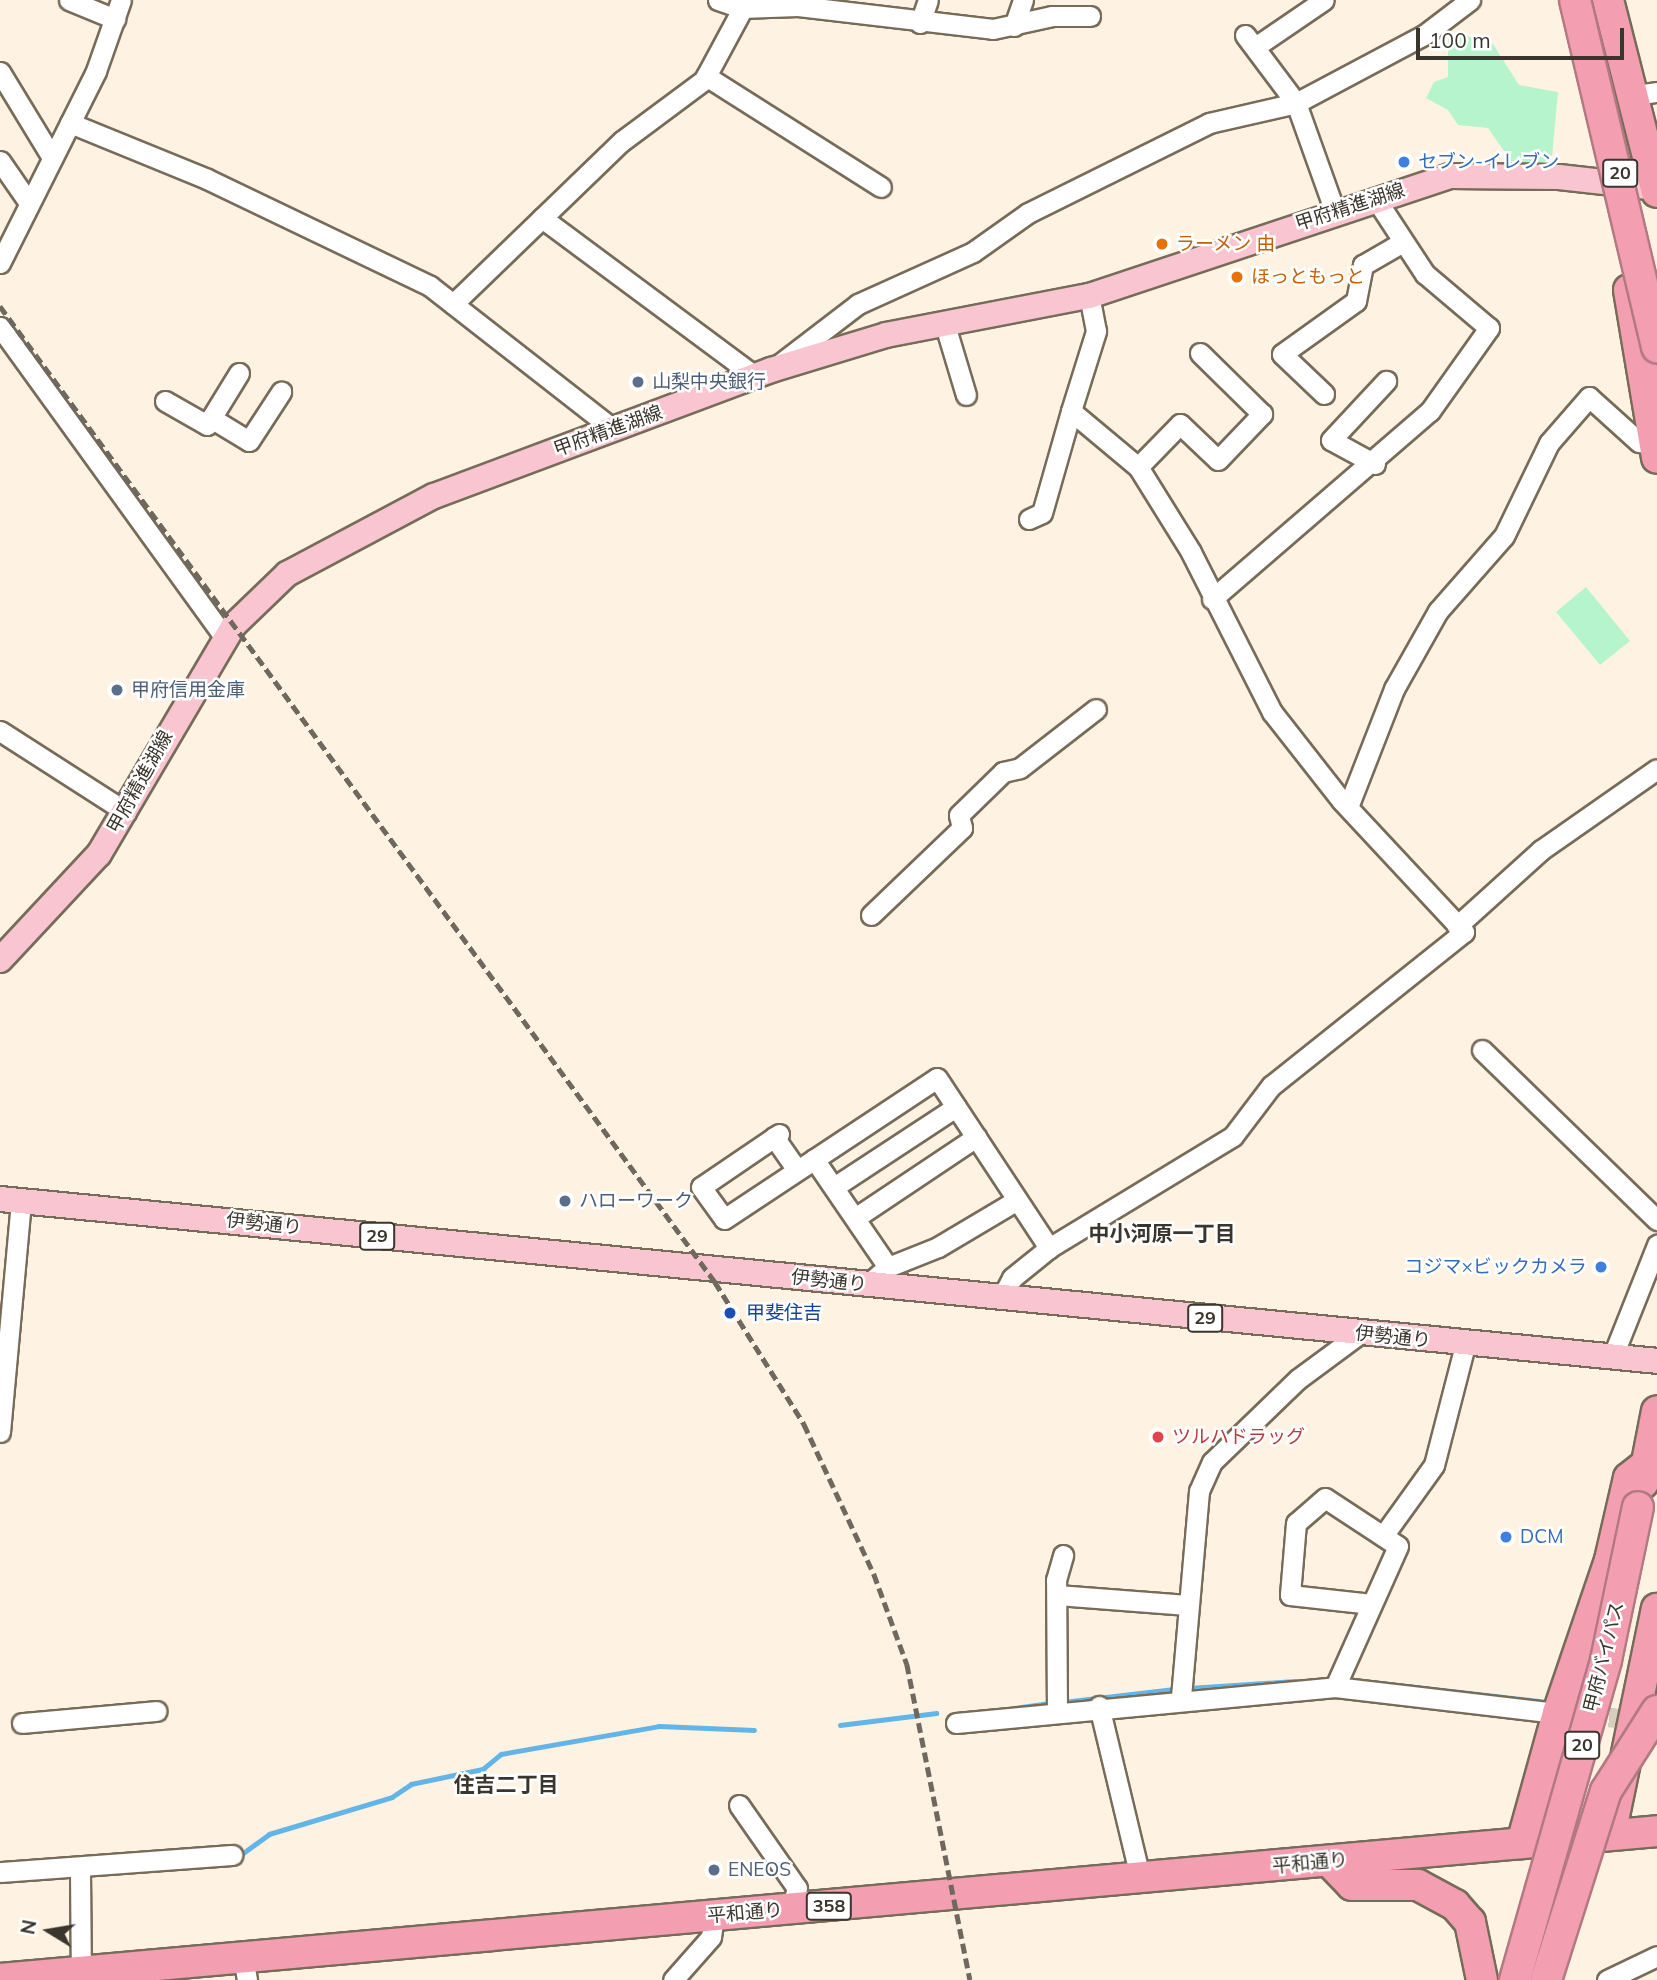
<!DOCTYPE html>
<meta charset="utf-8">
<style>
body{margin:0}
#map{position:relative;width:1657px;height:1980px;overflow:hidden;background:#fef3e3;font-family:Mulish,"Noto Sans JP",sans-serif}
div>[style]{position:absolute}
[style*='--x']{left:calc(var(--x)*1px);top:calc(var(--y)*1px);width:calc(var(--w)*1px);rotate:calc(var(--a)*1deg)}
.green>*{inset:0;background:#b6f4cd}
.stream>*{height:4.5px;margin:-2.25px;padding:0 2.25px;transform-origin:2.25px;border-radius:2.25px;background:#63b5e8}
.minor-tunnel>*{height:19px;margin-top:-9.5px;transform-origin:0;background:repeating-linear-gradient(90deg,#d7cdbf 0 19px,transparent 0 29px)}
.roads{filter:drop-shadow(2px 0 #776b59) drop-shadow(-2px 0 #776b59) drop-shadow(0 2px #776b59) drop-shadow(0 -2px #776b59)}
.minor>*{height:19px;margin:-9.5px;padding:0 9.5px;transform-origin:9.5px;border-radius:9.5px;background:#fff}
.major>*{height:24px;margin:-12px;padding:0 12px;transform-origin:12px;border-radius:12px;background:#f8c5d1}
.highway>*{height:30px;margin:-15px;padding:0 15px;transform-origin:15px;border-radius:15px;background:#f49eb2}
.rail>*{height:4.5px;margin-top:-2.25px;transform-origin:0;background:repeating-linear-gradient(90deg,#6f685e 0 10px,transparent 0 15px)}
.bridges{filter:drop-shadow(2px 0 #b37983) drop-shadow(-2px 0 #b37983) drop-shadow(0 2px #b37983) drop-shadow(0 -2px #b37983)}
.highway-bridge>*{height:30px;margin:-15px;padding:0 15px;transform-origin:15px;border-radius:15px;background:#f49eb2}
.dots>*{width:19px;height:19px;translate:-50% -50%;box-sizing:border-box;border:4px solid #fff;border-radius:50%}
span{translate:-50% -50%;white-space:nowrap;text-align:center;line-height:1.15;-webkit-text-stroke:5px #fff;paint-order:stroke}
.shield-label span{padding:2px 5px;background:#fff;border:2px solid;border-radius:5px;-webkit-text-stroke-width:0}
.shield-label{font-size:18px;color:#3a352d;font-weight:700}
.shop-label{font-size:19px;color:#366cbe}
.left{translate:0 -50%;text-align:left}
.right{translate:-100% -50%;text-align:right}
.street-label{font-size:19px;color:#3a352d}
.food-label{font-size:19px;color:#c56008}
.service-label{font-size:19px;color:#4e5e75}
.transit-label{font-size:19px;color:#164399}
.health-label{font-size:19px;color:#be3a42}
.neighbourhood-label{font-size:21px;color:#3a352d;font-weight:700}
.north{position:absolute;left:14px;top:1896px;width:70px;height:70px;-webkit-text-stroke:5px #fff;paint-order:stroke;rotate:281deg;font-size:19px;font-weight:700;line-height:28px;text-align:center;color:#3a352d}
.north::after{content:'';display:block;margin:auto;width:24px;height:32px;background:#3a352d;clip-path:polygon(50% 0,100% 100%,50% 72%,0 100%)}
.scale{position:absolute;left:1416px;top:28px;width:208px;height:32px;box-sizing:border-box;border:4px solid #3a352d;border-top:0;padding-left:9px;font-size:21px;line-height:24px;white-space:nowrap;color:#3a352d;-webkit-text-stroke:5px #fff;paint-order:stroke}
</style>
<div id="map">
<div class="green">
<div style="clip-path:polygon(1457px 33px,1493px 44px,1519px 85px,1558px 92px,1552px 156px,1539px 166px,1511px 161px,1488px 128px,1458px 125px,1448px 110px,1426px 98px,1434px 82px,1448px 77px,1448px 39px)"></div>
<div style="clip-path:polygon(1586px 587px,1630px 641px,1600px 665px,1556px 612px)"></div>
</div>
<div class="stream">
<div style="--x:1346;--y:1679;--w:204;--a:6.5"></div>
<div style="--x:1189;--y:1688;--w:106;--a:-3.8"></div>
<div style="--x:1063;--y:1702;--w:114;--a:-6.6"></div>
<div style="--x:1015;--y:1708;--w:35;--a:-8"></div>
<div style="--x:1603;--y:1709;--w:22;--a:8"></div>
<div style="--x:840;--y:1725;--w:97;--a:-7.1"></div>
<div style="--x:239;--y:1856;--w:37;--a:-36"></div>
<div style="--x:269;--y:1834;--w:128;--a:-16.7"></div>
<div style="--x:392;--y:1797;--w:23;--a:-34"></div>
<div style="--x:411;--y:1784;--w:74;--a:-11.8"></div>
<div style="--x:483;--y:1769;--w:23;--a:-40"></div>
<div style="--x:501;--y:1754;--w:160;--a:-10"></div>
<div style="--x:659;--y:1726;--w:95;--a:2.4"></div>
</div>
<div class="minor-tunnel">
<div style="--x:1580;--y:1715;--w:64;--a:4.5"></div>
</div>
<div class="roads">
<div class="minor">
<div style="--x:69;--y:0;--w:50;--a:22.4"></div>
<div style="--x:718;--y:0;--w:24;--a:19"></div>
<div style="--x:741;--y:8;--w:57;--a:-2"></div>
<div style="--x:798;--y:6;--w:196;--a:6.7"></div>
<div style="--x:993;--y:29;--w:60;--a:-12.4"></div>
<div style="--x:1052;--y:16;--w:38;--a:0"></div>
<div style="--x:920;--y:23;--w:24;--a:-71"></div>
<div style="--x:1014;--y:26;--w:28;--a:-71"></div>
<div style="--x:1245;--y:35;--w:85;--a:53.1"></div>
<div style="--x:1296;--y:103;--w:116;--a:70.3"></div>
<div style="--x:1255;--y:47;--w:83;--a:-34.3"></div>
<div style="--x:0;--y:72;--w:98;--a:58.7"></div>
<div style="--x:706;--y:76;--w:207;--a:32.4"></div>
<div style="--x:1635;--y:95;--w:22;--a:-8"></div>
<div style="--x:70;--y:123;--w:148;--a:22.2"></div>
<div style="--x:207;--y:179;--w:247;--a:25.6"></div>
<div style="--x:430;--y:286;--w:234;--a:38"></div>
<div style="--x:0;--y:161;--w:47;--a:55.3"></div>
<div style="--x:542;--y:218;--w:267;--a:36.6"></div>
<div style="--x:0;--y:263;--w:215;--a:-63.4"></div>
<div style="--x:96;--y:71;--w:75;--a:-70.6"></div>
<div style="--x:453;--y:304;--w:235;--a:-44"></div>
<div style="--x:622;--y:141;--w:102;--a:-36.6"></div>
<div style="--x:704;--y:80;--w:91;--a:-61.7"></div>
<div style="--x:945;--y:325;--w:73;--a:73.3"></div>
<div style="--x:0;--y:327;--w:384;--a:54.1"></div>
<div style="--x:781;--y:363;--w:97;--a:-37.5"></div>
<div style="--x:858;--y:304;--w:126;--a:-24.3"></div>
<div style="--x:973;--y:252;--w:67;--a:-35.3"></div>
<div style="--x:1028;--y:213;--w:202;--a:-26.4"></div>
<div style="--x:1209;--y:123;--w:89;--a:-12.9"></div>
<div style="--x:1296;--y:103;--w:145;--a:-28"></div>
<div style="--x:1424;--y:35;--w:58;--a:-37.3"></div>
<div style="--x:1324;--y:394;--w:58;--a:-136.4"></div>
<div style="--x:1282;--y:354;--w:91;--a:-35.6"></div>
<div style="--x:1356;--y:301;--w:37;--a:-79"></div>
<div style="--x:1363;--y:265;--w:44;--a:-30.1"></div>
<div style="--x:165;--y:401;--w:48;--a:29.7"></div>
<div style="--x:207;--y:425;--w:61;--a:-58.4"></div>
<div style="--x:211;--y:418;--w:44;--a:31.2"></div>
<div style="--x:249;--y:441;--w:59;--a:-56.9"></div>
<div style="--x:1375;--y:464;--w:50;--a:-151.4"></div>
<div style="--x:1331;--y:440;--w:81;--a:-47"></div>
<div style="--x:1138;--y:467;--w:60;--a:-45.7"></div>
<div style="--x:1180;--y:424;--w:52;--a:43.5"></div>
<div style="--x:1218;--y:460;--w:64;--a:-46.3"></div>
<div style="--x:1262;--y:414;--w:87;--a:-135.5"></div>
<div style="--x:1029;--y:519;--w:14;--a:-25"></div>
<div style="--x:1042;--y:513;--w:106;--a:-74.1"></div>
<div style="--x:1212;--y:599;--w:288;--a:-40.8"></div>
<div style="--x:1430;--y:411;--w:102;--a:-54.6"></div>
<div style="--x:1489;--y:328;--w:84;--a:-139.8"></div>
<div style="--x:1425;--y:274;--w:91;--a:-123.3"></div>
<div style="--x:0;--y:731;--w:150;--a:32.7"></div>
<div style="--x:1348;--y:807;--w:127;--a:-68.7"></div>
<div style="--x:1394;--y:689;--w:90;--a:-60.6"></div>
<div style="--x:1438;--y:611;--w:100;--a:-48.7"></div>
<div style="--x:1504;--y:536;--w:103;--a:-64.2"></div>
<div style="--x:1549;--y:443;--w:61;--a:-49"></div>
<div style="--x:1589;--y:397;--w:67;--a:42"></div>
<div style="--x:1639;--y:442;--w:16;--a:7"></div>
<div style="--x:871;--y:915;--w:126;--a:-43.7"></div>
<div style="--x:962;--y:828;--w:13;--a:-103"></div>
<div style="--x:959;--y:815;--w:62;--a:-44.3"></div>
<div style="--x:1003;--y:772;--w:17;--a:-13"></div>
<div style="--x:1020;--y:768;--w:96;--a:-37.8"></div>
<div style="--x:1457;--y:926;--w:113;--a:-42.1"></div>
<div style="--x:1541;--y:850;--w:141;--a:-34.9"></div>
<div style="--x:1482;--y:1050;--w:244;--a:44.2"></div>
<div style="--x:779;--y:1134;--w:94;--a:145.8"></div>
<div style="--x:701;--y:1187;--w:39;--a:54"></div>
<div style="--x:724;--y:1219;--w:255;--a:-33.5"></div>
<div style="--x:937;--y:1078;--w:204;--a:56.6"></div>
<div style="--x:774;--y:1137;--w:40;--a:55.1"></div>
<div style="--x:814;--y:1159;--w:131;--a:55.6"></div>
<div style="--x:834;--y:1187;--w:146;--a:-33.3"></div>
<div style="--x:855;--y:1218;--w:146;--a:-33.8"></div>
<div style="--x:867;--y:1285;--w:28;--a:-41"></div>
<div style="--x:888;--y:1267;--w:54;--a:-21.8"></div>
<div style="--x:938;--y:1247;--w:92;--a:-30.7"></div>
<div style="--x:1002;--y:1297;--w:21;--a:-62"></div>
<div style="--x:1012;--y:1278;--w:48;--a:-39"></div>
<div style="--x:1049;--y:1248;--w:215;--a:-31.3"></div>
<div style="--x:1233;--y:1136;--w:63;--a:-52.8"></div>
<div style="--x:1271;--y:1086;--w:247;--a:-38.6"></div>
<div style="--x:1464;--y:932;--w:180;--a:-133"></div>
<div style="--x:1341;--y:800;--w:112;--a:-128.1"></div>
<div style="--x:1272;--y:712;--w:179;--a:-116.9"></div>
<div style="--x:1191;--y:552;--w:100;--a:-121.9"></div>
<div style="--x:1138;--y:467;--w:87;--a:-140.1"></div>
<div style="--x:1071;--y:411;--w:84;--a:-72.6"></div>
<div style="--x:1096;--y:331;--w:36;--a:-101"></div>
<div style="--x:1612;--y:1358;--w:122;--a:-68.3"></div>
<div style="--x:0;--y:1432;--w:232;--a:-84.8"></div>
<div style="--x:1383;--y:1536;--w:87;--a:-54.3"></div>
<div style="--x:1434;--y:1465;--w:124;--a:-75.5"></div>
<div style="--x:1057;--y:1595;--w:131;--a:4.4"></div>
<div style="--x:1335;--y:1687;--w:154;--a:-65.9"></div>
<div style="--x:1398;--y:1546;--w:87;--a:-146.7"></div>
<div style="--x:1325;--y:1498;--w:38;--a:139"></div>
<div style="--x:1296;--y:1523;--w:72;--a:94.8"></div>
<div style="--x:1290;--y:1595;--w:82;--a:6.3"></div>
<div style="--x:1181;--y:1697;--w:207;--a:-85"></div>
<div style="--x:1199;--y:1491;--w:32;--a:-66"></div>
<div style="--x:1212;--y:1462;--w:120;--a:-44"></div>
<div style="--x:1298;--y:1379;--w:76;--a:-36.4"></div>
<div style="--x:1099;--y:1706;--w:176;--a:76.5"></div>
<div style="--x:1057;--y:1711;--w:131;--a:-90.4"></div>
<div style="--x:1056;--y:1580;--w:26;--a:-74"></div>
<div style="--x:22;--y:1723;--w:135;--a:-5.1"></div>
<div style="--x:956;--y:1723;--w:381;--a:-5.4"></div>
<div style="--x:1335;--y:1687;--w:225;--a:6.7"></div>
<div style="--x:739;--y:1805;--w:101;--a:55.1"></div>
<div style="--x:797;--y:1888;--w:22;--a:106"></div>
<div style="--x:80;--y:1871;--w:109;--a:89.5"></div>
<div style="--x:0;--y:1872;--w:233;--a:-4.2"></div>
<div style="--x:243;--y:1957;--w:23;--a:80"></div>
<div style="--x:673;--y:1980;--w:57;--a:-48.5"></div>
<div style="--x:711;--y:1937;--w:21;--a:-82"></div>
<div style="--x:1607;--y:1980;--w:55;--a:-25.6"></div>
</div>
<div class="major">
<div style="--x:0;--y:960;--w:145;--a:-47"></div>
<div style="--x:99;--y:854;--w:266;--a:-59.5"></div>
<div style="--x:234;--y:625;--w:74;--a:-43.9"></div>
<div style="--x:287;--y:574;--w:166;--a:-28"></div>
<div style="--x:434;--y:496;--w:360;--a:-20.5"></div>
<div style="--x:771;--y:370;--w:120;--a:-16.9"></div>
<div style="--x:886;--y:335;--w:207;--a:-10.9"></div>
<div style="--x:1089;--y:296;--w:380;--a:-18.4"></div>
<div style="--x:1450;--y:176;--w:109;--a:0.5"></div>
<div style="--x:1559;--y:177;--w:99;--a:6.4"></div>
<div style="--x:0;--y:1199;--w:1665;--a:5.58"></div>
</div>
<div class="highway">
<div style="--x:1608;--y:0;--w:198;--a:75.7"></div>
<div style="--x:1629;--y:290;--w:170;--a:80.5"></div>
<div style="--x:1643;--y:1483;--w:73;--a:-79"></div>
<div style="--x:1610;--y:1835;--w:231;--a:-78.3"></div>
<div style="--x:1522;--y:1843;--w:135;--a:-74.5"></div>
<div style="--x:1558;--y:1713;--w:162;--a:-71.2"></div>
<div style="--x:1610;--y:1560;--w:84;--a:-77"></div>
<div style="--x:1629;--y:1478;--w:23;--a:-38"></div>
<div style="--x:1329;--y:1861;--w:33;--a:46"></div>
<div style="--x:1352;--y:1885;--w:66;--a:0"></div>
<div style="--x:1418;--y:1885;--w:42;--a:28.4"></div>
<div style="--x:1455;--y:1905;--w:23;--a:49"></div>
<div style="--x:1470;--y:1922;--w:59;--a:78.3"></div>
<div style="--x:0;--y:1979;--w:1664;--a:-5.1"></div>
</div>
</div>
<div class="rail">
<div style="--x:0;--y:306;--w:1210;--a:53.77"></div>
<div style="--x:715;--y:1282;--w:168;--a:57.9"></div>
<div style="--x:804;--y:1424;--w:166;--a:65"></div>
<div style="--x:874;--y:1574;--w:96;--a:69.9"></div>
<div style="--x:907;--y:1664;--w:322;--a:78.7"></div>
</div>
<div class="bridges">
<div class="highway-bridge">
<div style="--x:1575;--y:0;--w:357;--a:76.7"></div>
<div style="--x:1515;--y:1980;--w:333;--a:-74.1"></div>
<div style="--x:1606;--y:1660;--w:156;--a:-78.2"></div>
<div style="--x:1546;--y:1980;--w:198;--a:-72.4"></div>
<div style="--x:1606;--y:1791;--w:95;--a:-57.5"></div>
</div>
</div>
<div class="dots">
<div style="left:1404px;top:162px;background:#3f7fe0"></div>
<div style="left:1162px;top:244px;background:#e8710a"></div>
<div style="left:1237px;top:277px;background:#e8710a"></div>
<div style="left:638px;top:382px;background:#5c6f8a"></div>
<div style="left:117px;top:690px;background:#5c6f8a"></div>
<div style="left:565px;top:1201px;background:#5c6f8a"></div>
<div style="left:1601px;top:1267px;background:#3f7fe0"></div>
<div style="left:730px;top:1313px;background:#1a4fb4"></div>
<div style="left:1158px;top:1437px;background:#e0444e"></div>
<div style="left:1506px;top:1537px;background:#3f7fe0"></div>
<div style="left:714px;top:1870px;background:#5c6f8a"></div>
</div>
<div class="shield-label">
<span style="left:1620px;top:173px">20</span>
<span style="left:377px;top:1236px">29</span>
<span style="left:1205px;top:1318px">29</span>
<span style="left:1582px;top:1745px">20</span>
<span style="left:829px;top:1906px">358</span>
</div>
<div class="shop-label">
<span class="left" style="left:1418px;top:162px">セブン-イレブン</span>
<span class="right" style="left:1587px;top:1267px">コジマ×ビックカメラ</span>
<span class="left" style="left:1520px;top:1537px">DCM</span>
</div>
<div class="street-label">
<span style="left:1350px;top:207px;rotate:-18deg">甲府精進湖線</span>
<span style="left:608px;top:431px;rotate:-20deg">甲府精進湖線</span>
<span style="left:140px;top:782px;rotate:-61deg">甲府精進湖線</span>
<span style="left:264px;top:1224px;rotate:6deg">伊勢通り</span>
<span style="left:829px;top:1281px;rotate:6deg">伊勢通り</span>
<span style="left:1393px;top:1337px;rotate:6deg">伊勢通り</span>
<span style="left:1604px;top:1657px;rotate:-76deg">甲府バイパス</span>
<span style="left:1310px;top:1863px;rotate:-5deg">平和通り</span>
<span style="left:745px;top:1913px;rotate:-5deg">平和通り</span>
</div>
<div class="food-label">
<span class="left" style="left:1176px;top:244px">ラーメン 由</span>
<span class="left" style="left:1251px;top:277px">ほっともっと</span>
</div>
<div class="service-label">
<span class="left" style="left:652px;top:382px">山梨中央銀行</span>
<span class="left" style="left:131px;top:690px">甲府信用金庫</span>
<span class="left" style="left:579px;top:1201px">ハローワーク</span>
<span class="left" style="left:728px;top:1870px">ENEOS</span>
</div>
<div class="transit-label">
<span class="left" style="left:746px;top:1313px">甲斐住吉</span>
</div>
<div class="health-label">
<span class="left" style="left:1172px;top:1437px">ツルハドラッグ</span>
</div>
<div class="neighbourhood-label">
<span style="left:1162px;top:1233px">中小河原一丁目</span>
<span style="left:506px;top:1784px">住吉二丁目</span>
</div>
<div class="north">N</div>
<div class="scale">100 m</div>
</div>
